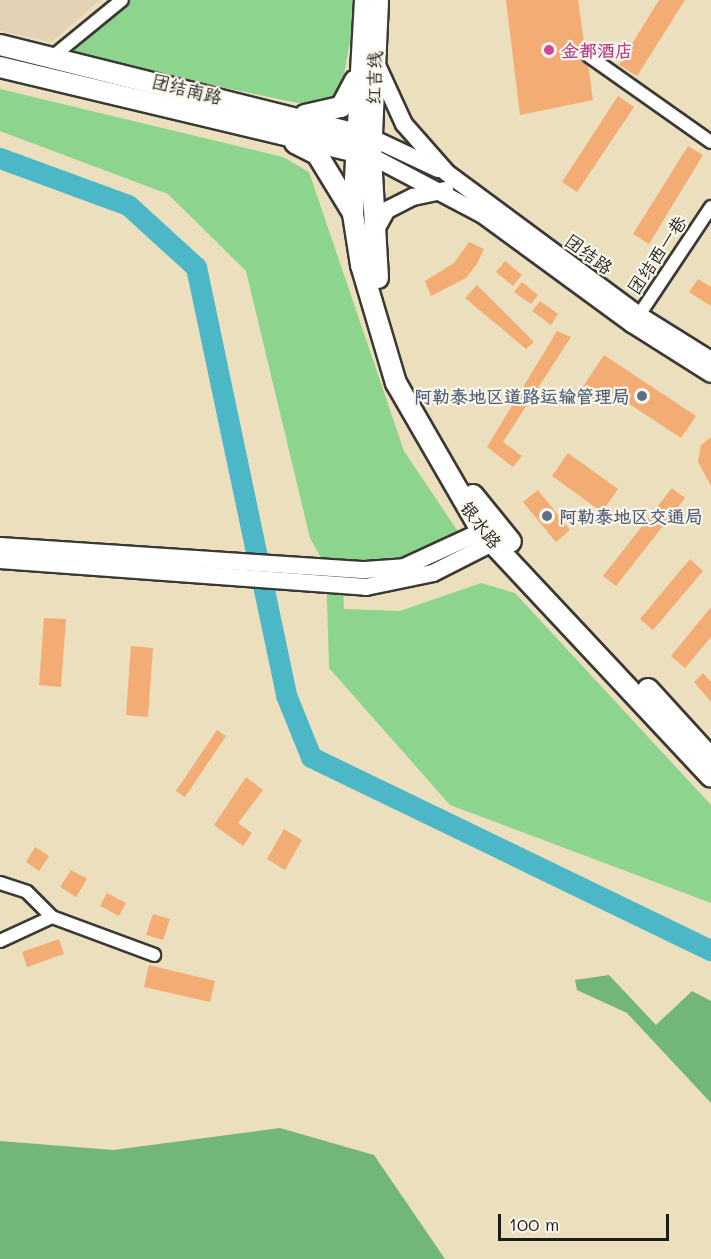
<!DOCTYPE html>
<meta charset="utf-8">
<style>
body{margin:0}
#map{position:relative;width:711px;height:1259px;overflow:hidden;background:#ecdfbe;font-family:Mali,"LXGW WenKai TC",sans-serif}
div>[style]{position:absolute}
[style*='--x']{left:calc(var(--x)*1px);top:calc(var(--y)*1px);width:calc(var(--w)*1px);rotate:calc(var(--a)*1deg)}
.built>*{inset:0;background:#e2d1b4}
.green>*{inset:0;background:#8dd48f}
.forest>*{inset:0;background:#72b67a}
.river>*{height:21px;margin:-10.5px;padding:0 10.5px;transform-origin:10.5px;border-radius:10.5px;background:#4bb7c7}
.building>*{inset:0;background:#f2ac74}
.roads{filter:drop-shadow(2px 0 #3b3934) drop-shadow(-2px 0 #3b3934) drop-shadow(0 2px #3b3934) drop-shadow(0 -2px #3b3934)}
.minor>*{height:12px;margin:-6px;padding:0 6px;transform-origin:6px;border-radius:6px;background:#fff}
.secondary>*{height:16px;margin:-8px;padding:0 8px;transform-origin:8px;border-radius:8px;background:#fff}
.trunk>*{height:20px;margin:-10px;padding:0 10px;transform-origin:10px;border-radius:10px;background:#fff}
.dots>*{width:16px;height:16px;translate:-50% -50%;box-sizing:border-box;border:3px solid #fbf7ec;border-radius:50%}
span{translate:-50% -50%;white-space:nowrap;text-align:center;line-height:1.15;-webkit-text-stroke:4.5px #fbf7ec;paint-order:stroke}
.hotel-label{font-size:18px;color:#b23c85;font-weight:700}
.left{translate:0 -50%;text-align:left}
.street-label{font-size:18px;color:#1c1c1c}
.service-label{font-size:18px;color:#4e5e75;font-weight:700}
.right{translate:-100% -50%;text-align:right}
.scale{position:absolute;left:498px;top:1214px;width:171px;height:27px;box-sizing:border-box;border:3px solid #1c1c1c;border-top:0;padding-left:8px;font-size:18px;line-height:21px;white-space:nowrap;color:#1c1c1c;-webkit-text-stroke:4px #fbf7ec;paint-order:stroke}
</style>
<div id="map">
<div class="built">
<div style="clip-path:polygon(0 0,100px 0,51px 42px,0 31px)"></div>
</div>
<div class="green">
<div style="clip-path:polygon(129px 0,357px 0,341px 92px,327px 109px,71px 56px,70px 45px)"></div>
<div style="clip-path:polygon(0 89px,283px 157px,309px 172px,404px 451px,457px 530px,453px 540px,399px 560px,342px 563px,344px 609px,400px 611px,481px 583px,515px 593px,711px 805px,711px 903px,450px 805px,329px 668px,326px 567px,310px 538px,246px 271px,168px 194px,0 131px)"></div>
</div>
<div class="forest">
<div style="clip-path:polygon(609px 975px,656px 1025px,692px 991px,711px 1001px,711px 1103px,627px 1013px,577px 990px,575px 980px)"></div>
<div style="clip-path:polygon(280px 1128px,374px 1155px,445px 1259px,0 1259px,0 1141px,113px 1150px)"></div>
</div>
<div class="river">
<div style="--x:0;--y:158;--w:136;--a:20.2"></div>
<div style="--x:128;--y:205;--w:92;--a:42.4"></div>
<div style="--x:196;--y:267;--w:437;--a:78.1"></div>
<div style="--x:286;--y:695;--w:67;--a:68"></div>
<div style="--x:311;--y:757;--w:444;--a:25.8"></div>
</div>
<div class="building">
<div style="clip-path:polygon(506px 0,578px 0,585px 49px,581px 56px,588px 65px,593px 100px,520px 115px)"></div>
<div style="clip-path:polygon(659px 0,685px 0,637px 76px,619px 65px)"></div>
<div style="clip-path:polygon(618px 96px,634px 107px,577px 192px,562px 182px)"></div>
<div style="clip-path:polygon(688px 146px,703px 155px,649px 244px,633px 234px)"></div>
<div style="clip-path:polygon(469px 242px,484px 249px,477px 264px,466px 278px,431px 296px,425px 281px,454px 263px)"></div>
<div style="clip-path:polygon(505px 261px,522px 275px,513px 286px,496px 272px)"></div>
<div style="clip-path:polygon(698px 279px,711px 287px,711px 306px,689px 292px)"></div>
<div style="clip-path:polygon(522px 282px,538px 295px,531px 304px,514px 292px)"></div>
<div style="clip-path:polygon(477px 285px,534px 342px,526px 349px,465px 298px)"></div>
<div style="clip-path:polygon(540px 301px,558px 314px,551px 325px,532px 311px)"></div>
<div style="clip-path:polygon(557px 331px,571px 337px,503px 442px,522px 456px,513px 467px,487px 447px)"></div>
<div style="clip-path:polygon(604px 355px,696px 416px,681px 438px,608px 390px,598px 402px,580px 391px)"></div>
<div style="clip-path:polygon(711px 437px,711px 486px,698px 462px,701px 445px)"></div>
<div style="clip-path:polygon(568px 453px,618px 489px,602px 512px,552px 476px)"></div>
<div style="clip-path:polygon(672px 488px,685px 498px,616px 586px,603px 576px)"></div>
<div style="clip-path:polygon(538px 490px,570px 530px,556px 542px,523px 502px)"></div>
<div style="clip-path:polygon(690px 559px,703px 571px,653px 630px,640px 619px)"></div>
<div style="clip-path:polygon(711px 607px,711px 637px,685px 668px,671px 656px)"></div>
<div style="clip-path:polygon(44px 618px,66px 619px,61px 687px,39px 685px)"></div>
<div style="clip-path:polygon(131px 646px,153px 648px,148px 717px,126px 715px)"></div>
<div style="clip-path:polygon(703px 673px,711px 682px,711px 702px,694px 682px)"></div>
<div style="clip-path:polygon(217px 730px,226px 736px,185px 797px,176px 791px)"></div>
<div style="clip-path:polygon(246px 777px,263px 790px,238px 823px,252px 833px,243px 846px,214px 825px)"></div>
<div style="clip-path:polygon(284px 829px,302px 840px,285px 870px,267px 859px)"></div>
<div style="clip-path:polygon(35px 847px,49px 856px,39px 871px,26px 862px)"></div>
<div style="clip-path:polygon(71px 870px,87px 879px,76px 897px,60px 887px)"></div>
<div style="clip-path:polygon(107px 893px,126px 903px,119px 916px,100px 906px)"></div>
<div style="clip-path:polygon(153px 914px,170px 919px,163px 940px,146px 935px)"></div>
<div style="clip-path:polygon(59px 939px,64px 954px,27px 967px,22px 952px)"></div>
<div style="clip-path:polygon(149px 965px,215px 981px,210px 1002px,144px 987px)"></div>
</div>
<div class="roads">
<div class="minor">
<div style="--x:589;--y:56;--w:149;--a:35.2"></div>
<div style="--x:52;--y:57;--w:90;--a:-39.2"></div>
<div style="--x:635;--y:321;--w:137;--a:-56.3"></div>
<div style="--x:0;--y:883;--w:28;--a:18"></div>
<div style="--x:27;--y:892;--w:35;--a:45"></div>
<div style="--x:0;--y:941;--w:57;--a:-24.8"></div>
<div style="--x:52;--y:917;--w:109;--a:20.4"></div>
</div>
<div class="secondary">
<div style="--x:377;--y:65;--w:65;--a:65.4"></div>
<div style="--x:404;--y:124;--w:65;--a:48.7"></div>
<div style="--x:447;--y:173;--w:239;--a:36.5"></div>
<div style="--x:639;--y:315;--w:85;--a:32"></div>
<div style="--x:372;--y:138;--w:73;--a:25.2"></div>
<div style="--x:371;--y:156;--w:127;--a:27.8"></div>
<div style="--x:483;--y:215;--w:185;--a:36.2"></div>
<div style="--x:632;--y:324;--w:93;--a:32.3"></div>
<div style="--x:374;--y:233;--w:26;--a:-61"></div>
<div style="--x:387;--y:210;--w:29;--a:-27"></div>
<div style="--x:413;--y:197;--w:33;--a:-12"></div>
<div style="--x:0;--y:546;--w:366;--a:3.8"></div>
<div style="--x:365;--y:570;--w:39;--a:-4"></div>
<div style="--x:404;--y:567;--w:96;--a:-24.7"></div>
<div style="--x:0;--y:560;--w:367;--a:4.2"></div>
<div style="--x:366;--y:587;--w:68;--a:-11.8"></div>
<div style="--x:433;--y:573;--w:80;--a:-26.9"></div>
</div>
<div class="trunk">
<div style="--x:365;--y:0;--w:214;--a:93.2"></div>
<div style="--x:353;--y:214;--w:52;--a:81.1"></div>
<div style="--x:361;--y:265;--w:123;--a:73.5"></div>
<div style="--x:396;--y:383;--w:172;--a:60"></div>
<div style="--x:482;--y:532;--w:335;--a:46.9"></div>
<div style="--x:0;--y:45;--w:377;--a:14"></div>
<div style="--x:0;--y:67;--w:375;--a:13.4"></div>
<div style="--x:305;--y:115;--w:37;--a:-13"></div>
<div style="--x:341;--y:107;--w:30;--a:-62"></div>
<div style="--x:295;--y:143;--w:25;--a:27"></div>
<div style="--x:317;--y:154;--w:66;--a:58.7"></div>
<div style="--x:378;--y:278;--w:122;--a:-93.3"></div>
<div style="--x:371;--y:156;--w:156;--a:-87.4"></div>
<div style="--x:473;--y:495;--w:60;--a:51"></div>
<div style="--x:648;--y:689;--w:91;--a:47.7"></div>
</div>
</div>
<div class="dots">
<div style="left:549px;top:50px;background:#d1479c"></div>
<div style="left:642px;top:396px;background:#5c6f8a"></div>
<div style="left:547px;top:516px;background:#5c6f8a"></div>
</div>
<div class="hotel-label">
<span class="left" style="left:561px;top:50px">金都酒店</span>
</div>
<div class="street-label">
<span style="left:374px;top:78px;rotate:-88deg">红吉线</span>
<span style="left:187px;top:89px;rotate:14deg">团结南路</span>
<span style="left:589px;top:254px;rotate:36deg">团结路</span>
<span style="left:657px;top:255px;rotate:-56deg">团结西一巷</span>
<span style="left:481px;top:525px;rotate:52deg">银水路</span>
</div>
<div class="service-label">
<span class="right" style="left:630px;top:396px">阿勒泰地区道路运输管理局</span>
<span class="left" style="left:559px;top:516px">阿勒泰地区交通局</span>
</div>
<div class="scale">100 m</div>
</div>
